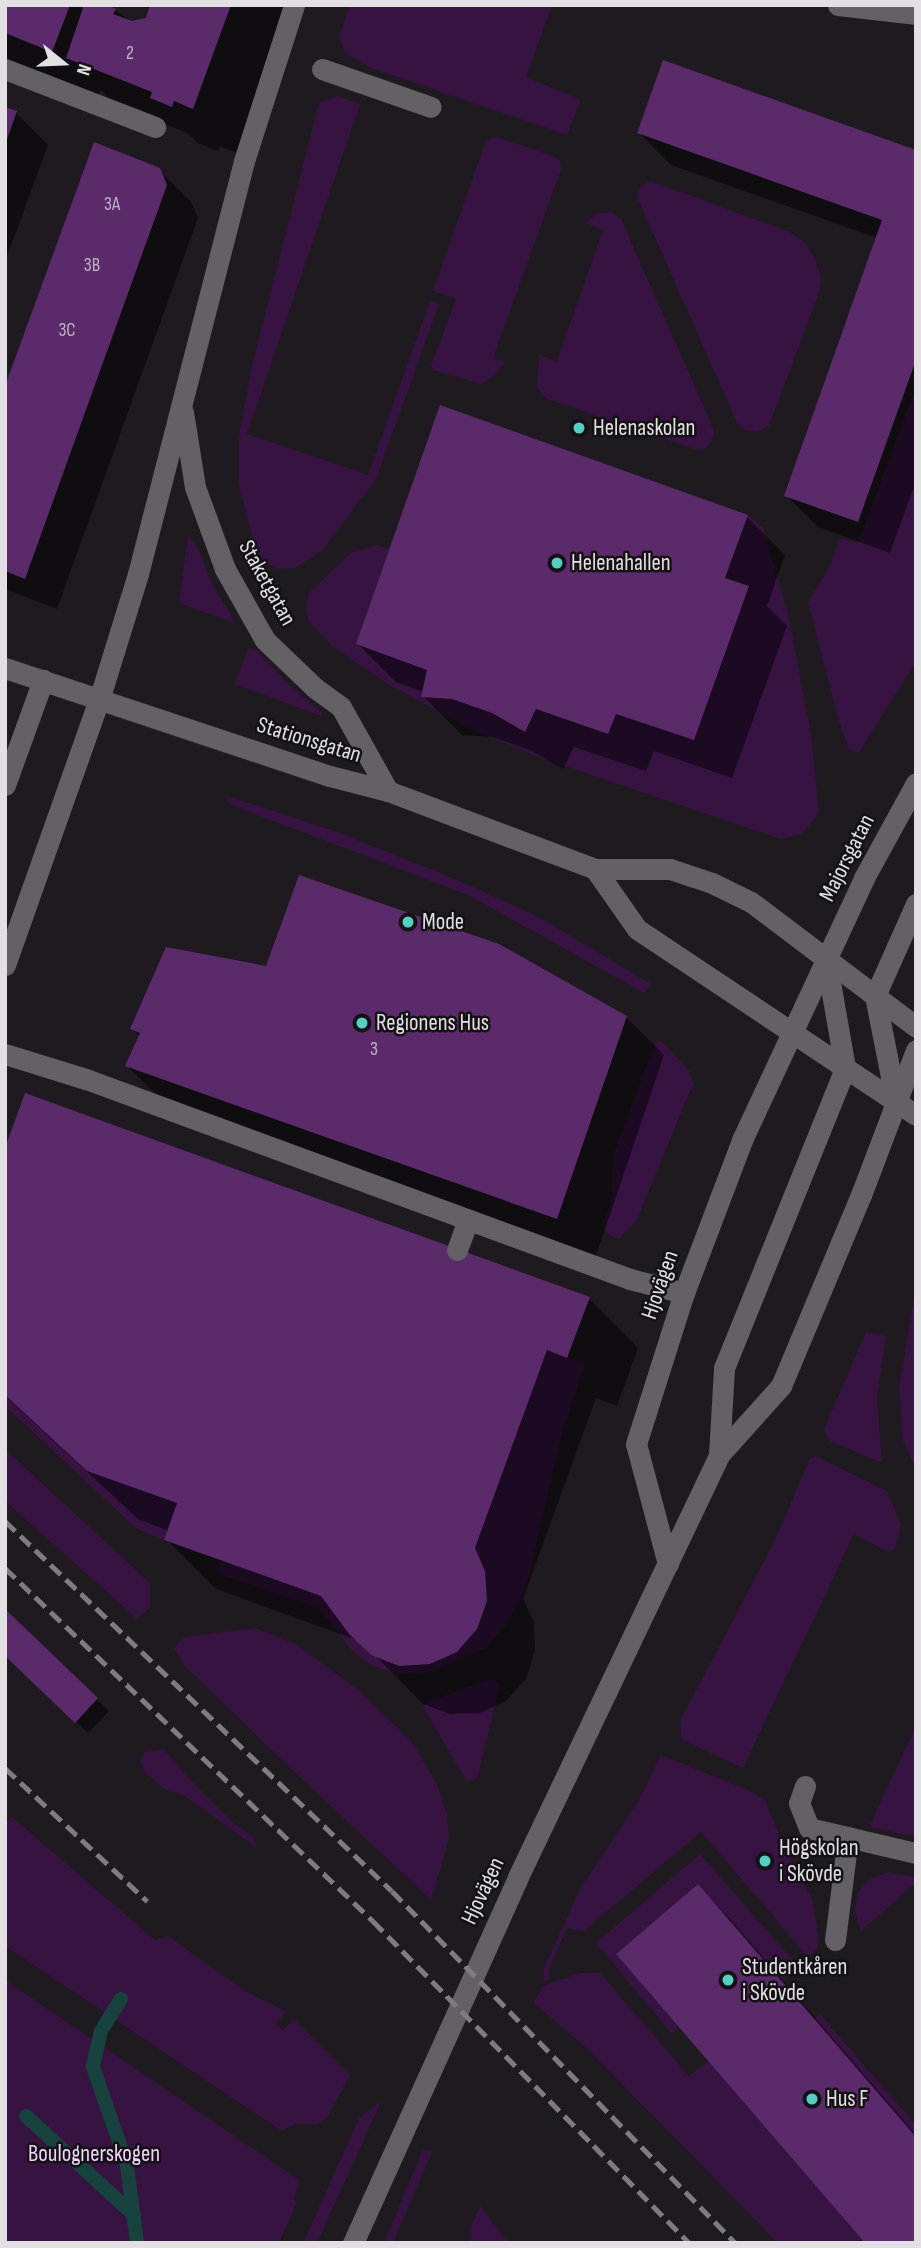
<!DOCTYPE html>
<meta charset="utf-8">
<style>
body{margin:0}
#map{position:relative;width:921px;height:2248px;overflow:hidden;background:#1e1a1f;font-family:"Sofia Sans Condensed",sans-serif}
div>[style]{position:absolute}
[style*='--x']{left:calc(var(--x)*1px);top:calc(var(--y)*1px);width:calc(var(--w)*1px);rotate:calc(var(--a)*1deg)}
.green>*{inset:0;background:#361341}
.shadow>*{inset:0;background:#0007}
.stream>*{height:14px;margin:-7px;padding:0 7px;transform-origin:7px;border-radius:7px;background:#18423e}
.building>*{inset:0;background:#5b2a6a}
.lane>*{height:21px;margin:-10.5px;padding:0 10.5px;transform-origin:10.5px;border-radius:10.5px;background:#656066}
.street>*{height:21px;margin:-10.5px;padding:0 10.5px;transform-origin:10.5px;border-radius:10.5px;background:#656066}
.secondary>*{height:21px;margin:-10.5px;padding:0 10.5px;transform-origin:10.5px;border-radius:10.5px;background:#656066}
.rail>*{height:5px;margin-top:-2.5px;transform-origin:0;background:repeating-linear-gradient(90deg,#7f7c80 0 14px,transparent 0 21px)}
.dots>*{width:19px;height:19px;translate:-50% -50%;box-sizing:border-box;border:4px solid #151116;border-radius:50%}
span{translate:-50% -50%;white-space:nowrap;text-align:center;line-height:1.15;-webkit-text-stroke:5px #151116;paint-order:stroke}
.number-label{font-size:19px;color:#c1b2c6}
.number-label span{-webkit-text-stroke-width:0}
.poi-label{font-size:23px;color:#e3e0e4}
.left{translate:0 -50%;text-align:left}
.street-label{font-size:23px;color:#e3e0e4}
.park-label{font-size:23px;color:#f0d4f9}
.frame{position:absolute;inset:0;border:7px solid #e3e0e4;pointer-events:none}
.north{position:absolute;left:28px;top:28px;width:70px;height:70px;-webkit-text-stroke:5px #151116;paint-order:stroke;rotate:108deg;font-size:19px;font-weight:700;line-height:28px;text-align:center;color:#e3e0e4}
.north::after{content:'';display:block;margin:auto;width:24px;height:32px;background:#e3e0e4;clip-path:polygon(50% 0,100% 100%,50% 72%,0 100%)}
</style>
<div id="map">
<div class="green">
<div style="clip-path:polygon(350px 5px,552px 5px,526px 77px,581px 100px,567px 135px,368px 67px,345px 53px,339px 37px)"></div>
<div style="clip-path:polygon(338px 96px,360px 104px,247px 434px,368px 475px,430px 301px,439px 304px,376px 479px,323px 550px,295px 568px,277px 569px,262px 559px,253px 539px,239px 485px,239px 435px,253px 361px,319px 103px)"></div>
<div style="clip-path:polygon(497px 137px,553px 156px,560px 161px,561px 170px,493px 358px,505px 362px,494px 376px,481px 384px,433px 370px,431px 365px,456px 299px,433px 291px,484px 146px,490px 139px)"></div>
<div style="clip-path:polygon(651px 181px,790px 232px,806px 244px,816px 261px,821px 278px,819px 293px,769px 426px,757px 432px,744px 430px,737px 423px,637px 197px,641px 185px)"></div>
<div style="clip-path:polygon(611px 212px,621px 219px,708px 416px,714px 433px,709px 445px,701px 451px,547px 399px,537px 388px,539px 355px,557px 361px,603px 230px,585px 223px,598px 213px)"></div>
<div style="clip-path:polygon(916px 387px,916px 662px,859px 752px,849px 750px,839px 721px,808px 602px,829px 568px,840px 538px,858px 543px)"></div>
<div style="clip-path:polygon(748px 515px,763px 528px,788px 613px,811px 734px,819px 813px,802px 834px,781px 839px,541px 758px,473px 730px,388px 684px,333px 647px,309px 622px,306px 606px,309px 593px,351px 553px,376px 545px,389px 549px,356px 644px,427px 670px,422px 697px,452px 699px,492px 713px,524px 732px,536px 709px,607px 734px,616px 714px,694px 740px,749px 586px,725px 578px)"></div>
<div style="clip-path:polygon(188px 536px,195px 542px,213px 585px,235px 623px,179px 603px)"></div>
<div style="clip-path:polygon(249px 647px,258px 651px,285px 681px,322px 713px,321px 716px,234px 684px)"></div>
<div style="clip-path:polygon(224px 795px,335px 831px,453px 878px,539px 917px,651px 984px,644px 993px,468px 895px,237px 807px,229px 803px)"></div>
<div style="clip-path:polygon(660px 1040px,689px 1070px,693px 1084px,636px 1222px,618px 1239px,606px 1233px,603px 1225px,612px 1199px,613px 1156px,654px 1046px)"></div>
<div style="clip-path:polygon(916px 1286px,916px 1469px,903px 1441px,899px 1388px)"></div>
<div style="clip-path:polygon(866px 1332px,886px 1336px,877px 1397px,882px 1463px,830px 1441px,824px 1429px)"></div>
<div style="clip-path:polygon(547px 1350px,585px 1364px,563px 1430px,527px 1583px,508px 1622px,486px 1648px,430px 1672px,398px 1674px,370px 1665px,350px 1648px,320px 1609px,217px 1573px,222px 1560px,321px 1596px,349px 1634px,371px 1655px,399px 1665px,430px 1664px,457px 1652px,487px 1601px,485px 1571px,475px 1548px)"></div>
<div style="clip-path:polygon(5px 1395px,87px 1470px,177px 1503px,164px 1540px,137px 1529px,5px 1406px)"></div>
<div style="clip-path:polygon(5px 1449px,150px 1583px,150px 1608px,137px 1619px,5px 1501px)"></div>
<div style="clip-path:polygon(818px 1457px,887px 1491px,901px 1525px,895px 1550px,886px 1551px,854px 1534px,743px 1768px,681px 1739px,680px 1721px,774px 1542px,810px 1458px)"></div>
<div style="clip-path:polygon(256px 1628px,297px 1645px,356px 1688px,412px 1742px,436px 1782px,447px 1814px,449px 1840px,431px 1900px,269px 1748px,185px 1666px,174px 1649px,184px 1637px)"></div>
<div style="clip-path:polygon(492px 1679px,498px 1682px,499px 1689px,477px 1778px,467px 1782px,423px 1707px,427px 1702px)"></div>
<div style="clip-path:polygon(916px 1726px,916px 1837px,869px 1827px)"></div>
<div style="clip-path:polygon(164px 1749px,189px 1779px,231px 1821px,253px 1837px,257px 1848px,185px 1796px,164px 1789px,145px 1772px,140px 1761px,145px 1752px)"></div>
<div style="clip-path:polygon(661px 1755px,750px 1791px,765px 1800px,783px 1845px,813px 1901px,819px 1941px,816px 1950px,808px 1957px,701px 1832px,584px 1931px,567px 1928px,549px 1969px,549px 1979px,543px 1982px,544px 1968px,580px 1889px,639px 1800px)"></div>
<div style="clip-path:polygon(12px 1817px,155px 1940px,168px 1936px,245px 1991px,286px 2011px,276px 2024px,283px 2030px,294px 2019px,350px 2075px,327px 2118px,317px 2124px,295px 2124px,282px 2131px,5px 1946px,5px 1824px)"></div>
<div style="clip-path:polygon(700px 1854px,798px 1966px,782px 1981px,697px 1884px,616px 1954px,679px 2026px,671px 2033px,596px 1943px)"></div>
<div style="clip-path:polygon(889px 1872px,912px 1876px,916px 1883px,861px 1931px,855px 1912px,857px 1894px,868px 1880px)"></div>
<div style="clip-path:polygon(599px 1972px,689px 2076px,708px 2061px,865px 2243px,778px 2243px,583px 2045px,534px 2003px,541px 1988px,550px 1983px,581px 1973px)"></div>
<div style="clip-path:polygon(5px 1980px,301px 2181px,293px 2199px,297px 2202px,279px 2243px,5px 2243px)"></div>
<div style="clip-path:polygon(820px 2014px,916px 2125px,916px 2137px,814px 2020px)"></div>
<div style="clip-path:polygon(382px 2100px,317px 2243px,303px 2243px,359px 2118px)"></div>
<div style="clip-path:polygon(433px 2150px,393px 2243px,384px 2243px,422px 2151px)"></div>
<div style="clip-path:polygon(480px 2206px,504px 2237px,510px 2243px,470px 2243px,471px 2226px)"></div>
</div>
<div class="shadow">
<div style="clip-path:polygon(5px 5px,78px 5px,84px 11px,115px 10px,132px 23px,147px 19px,152px 5px,293px 5px,239px 154px,220px 146px,218px 151px,198px 143px,187px 133px,113px 103px,101px 90px,98px 96px,5px 59px)"></div>
<div style="clip-path:polygon(5px 109px,16px 113px,48px 145px,5px 262px)"></div>
<div style="clip-path:polygon(639px 133px,916px 150px,916px 481px,890px 553px,818px 527px,786px 495px,877px 238px,671px 165px)"></div>
<div style="clip-path:polygon(159px 170px,191px 202px,198px 218px,57px 609px,5px 589px,5px 391px)"></div>
<div style="clip-path:polygon(747px 517px,785px 555px,767px 606px,787px 626px,732px 778px,654px 751px,646px 771px,574px 747px,563px 769px,532px 751px,492px 737px,462px 735px,423px 696px,424px 692px,396px 682px,358px 644px)"></div>
<div style="clip-path:polygon(268px 968px,626px 1017px,664px 1055px,596px 1256px,166px 1104px,127px 1066px,140px 1037px,132px 1029px)"></div>
<div style="clip-path:polygon(5px 1154px,589px 1299px,638px 1348px,617px 1406px,596px 1398px,523px 1599px,534px 1622px,535px 1651px,526px 1679px,506px 1701px,480px 1713px,450px 1714px,423px 1704px,362px 1642px,216px 1589px,166px 1539px,169px 1531px,138px 1519px,5px 1396px)"></div>
<div style="clip-path:polygon(5px 1611px,109px 1711px,88px 1733px,5px 1654px)"></div>
<div style="clip-path:polygon(698px 1886px,729px 1918px,916px 2135px,916px 2243px)"></div>
</div>
<div class="stream">
<div style="--x:121;--y:1999;--w:38;--a:122"></div>
<div style="--x:101;--y:2031;--w:37;--a:103"></div>
<div style="--x:93;--y:2067;--w:104;--a:70.9"></div>
<div style="--x:127;--y:2165;--w:79;--a:82.7"></div>
<div style="--x:26;--y:2116;--w:147;--a:42.5"></div>
</div>
<div class="building">
<div style="clip-path:polygon(5px 5px,70px 5px,52px 52px,5px 33px)"></div>
<div style="clip-path:polygon(84px 5px,107px 5px,116px 9px,113px 14px,132px 21px,146px 18px,150px 5px,231px 5px,193px 109px,174px 101px,172px 107px,150px 98px,152px 92px,66px 58px)"></div>
<div style="clip-path:polygon(663px 60px,916px 150px,916px 360px,858px 522px,784px 496px,882px 220px,637px 133px)"></div>
<div style="clip-path:polygon(5px 107px,17px 111px,6px 142px,5px 142px)"></div>
<div style="clip-path:polygon(94px 142px,160px 168px,167px 185px,25px 579px,5px 571px,5px 386px)"></div>
<div style="clip-path:polygon(440px 405px,748px 515px,725px 578px,749px 586px,694px 740px,616px 714px,608px 734px,536px 709px,525px 732px,492px 713px,452px 699px,421px 697px,427px 670px,356px 644px)"></div>
<div style="clip-path:polygon(299px 875px,499px 944px,627px 1016px,557px 1219px,125px 1066px,140px 1033px,130px 1029px,166px 947px,266px 966px)"></div>
<div style="clip-path:polygon(25px 1093px,590px 1297px,567px 1358px,547px 1350px,475px 1548px,485px 1571px,487px 1601px,477px 1629px,457px 1652px,430px 1664px,399px 1666px,371px 1655px,349px 1634px,321px 1596px,164px 1540px,177px 1503px,87px 1471px,5px 1395px,5px 1148px)"></div>
<div style="clip-path:polygon(5px 1609px,98px 1698px,75px 1723px,5px 1656px)"></div>
<div style="clip-path:polygon(698px 1884px,916px 2137px,916px 2243px,865px 2243px,616px 1954px)"></div>
</div>
<div class="lane">
<div style="--x:322;--y:69;--w:115;--a:19.2"></div>
<div style="--x:5;--y:785;--w:112;--a:-70.1"></div>
<div style="--x:5;--y:965;--w:281;--a:-70.5"></div>
<div style="--x:5;--y:1054;--w:85;--a:17.2"></div>
<div style="--x:86;--y:1079;--w:580;--a:20.19"></div>
<div style="--x:630;--y:1279;--w:56;--a:14.5"></div>
<div style="--x:457;--y:1250;--w:32;--a:-70"></div>
<div style="--x:805;--y:1786;--w:18;--a:109"></div>
<div style="--x:799;--y:1803;--w:27;--a:68"></div>
<div style="--x:809;--y:1828;--w:110;--a:13.2"></div>
<div style="--x:835;--y:1940;--w:104;--a:-82.8"></div>
</div>
<div class="street">
<div style="--x:838;--y:5;--w:79;--a:6.6"></div>
<div style="--x:5;--y:69;--w:161;--a:21.1"></div>
</div>
<div class="secondary">
<div style="--x:183;--y:412;--w:76;--a:80.9"></div>
<div style="--x:195;--y:487;--w:87;--a:69.9"></div>
<div style="--x:225;--y:569;--w:81;--a:60.6"></div>
<div style="--x:265;--y:640;--w:69;--a:43.8"></div>
<div style="--x:315;--y:688;--w:32;--a:36"></div>
<div style="--x:341;--y:707;--w:96;--a:60.8"></div>
<div style="--x:5;--y:668;--w:342;--a:18.4"></div>
<div style="--x:330;--y:776;--w:60;--a:14.5"></div>
<div style="--x:388;--y:791;--w:221;--a:20.6"></div>
<div style="--x:595;--y:869;--w:75;--a:0"></div>
<div style="--x:670;--y:869;--w:44;--a:18.4"></div>
<div style="--x:712;--y:883;--w:43;--a:26"></div>
<div style="--x:751;--y:902;--w:207;--a:37.1"></div>
<div style="--x:99;--y:700;--w:132;--a:-72.8"></div>
<div style="--x:138;--y:574;--w:426;--a:-75.6"></div>
<div style="--x:244;--y:161;--w:164;--a:-72.2"></div>
<div style="--x:595;--y:869;--w:73;--a:55"></div>
<div style="--x:637;--y:929;--w:335;--a:33.7"></div>
<div style="--x:826;--y:959;--w:111;--a:80.1"></div>
<div style="--x:875;--y:996;--w:108;--a:78.8"></div>
<div style="--x:875;--y:996;--w:101;--a:-66"></div>
<div style="--x:719;--y:1455;--w:87;--a:-86.7"></div>
<div style="--x:724;--y:1368;--w:323;--a:-68"></div>
<div style="--x:668;--y:1564;--w:124;--a:-104.9"></div>
<div style="--x:636;--y:1444;--w:158;--a:-72.4"></div>
<div style="--x:684;--y:1293;--w:164;--a:-69.2"></div>
<div style="--x:742;--y:1140;--w:289;--a:-65"></div>
<div style="--x:864;--y:878;--w:108;--a:-61.3"></div>
<div style="--x:353;--y:2243;--w:401;--a:-65.7"></div>
<div style="--x:518;--y:1877;--w:467;--a:-64.5"></div>
<div style="--x:719;--y:1455;--w:93;--a:-48.1"></div>
<div style="--x:781;--y:1386;--w:207;--a:-67.3"></div>
<div style="--x:861;--y:1195;--w:155;--a:-69.2"></div>
</div>
<div class="rail">
<div style="--x:5;--y:1521;--w:535;--a:43.71"></div>
<div style="--x:392;--y:1891;--w:491;--a:45.7"></div>
<div style="--x:5;--y:1568;--w:510;--a:43.81"></div>
<div style="--x:373;--y:1921;--w:451;--a:45.5"></div>
<div style="--x:5;--y:1768;--w:195;--a:43.1"></div>
</div>
<div class="dots">
<div style="left:579px;top:428px;background:#57cec2"></div>
<div style="left:557px;top:563px;background:#57cec2"></div>
<div style="left:408px;top:922px;background:#57cec2"></div>
<div style="left:362px;top:1023px;background:#57cec2"></div>
<div style="left:765px;top:1861px;background:#57cec2"></div>
<div style="left:728px;top:1980px;background:#57cec2"></div>
<div style="left:812px;top:2099px;background:#57cec2"></div>
</div>
<div class="number-label">
<span style="left:130px;top:54px">2</span>
<span style="left:112px;top:205px">3A</span>
<span style="left:92px;top:266px">3B</span>
<span style="left:67px;top:331px">3C</span>
<span style="left:374px;top:1050px">3</span>
</div>
<div class="poi-label">
<span class="left" style="left:593px;top:428px">Helenaskolan</span>
<span class="left" style="left:571px;top:563px">Helenahallen</span>
<span class="left" style="left:422px;top:922px">Mode</span>
<span class="left" style="left:376px;top:1023px">Regionens Hus</span>
<span class="left" style="left:779px;top:1861px">Högskolan<br>i Skövde</span>
<span class="left" style="left:742px;top:1980px">Studentkåren<br>i Skövde</span>
<span class="left" style="left:826px;top:2099px">Hus F</span>
</div>
<div class="street-label">
<span style="left:267px;top:583px;rotate:61deg">Staketgatan</span>
<span style="left:309px;top:740px;rotate:17deg">Stationsgatan</span>
<span style="left:847px;top:858px;rotate:-63deg">Majorsgatan</span>
<span style="left:660px;top:1285px;rotate:-71deg">Hjovägen</span>
<span style="left:483px;top:1891px;rotate:-65deg">Hjovägen</span>
</div>
<div class="park-label">
<span style="left:94px;top:2154px">Boulognerskogen</span>
</div>
<div class="frame"></div>
<div class="north">N</div>
</div>
